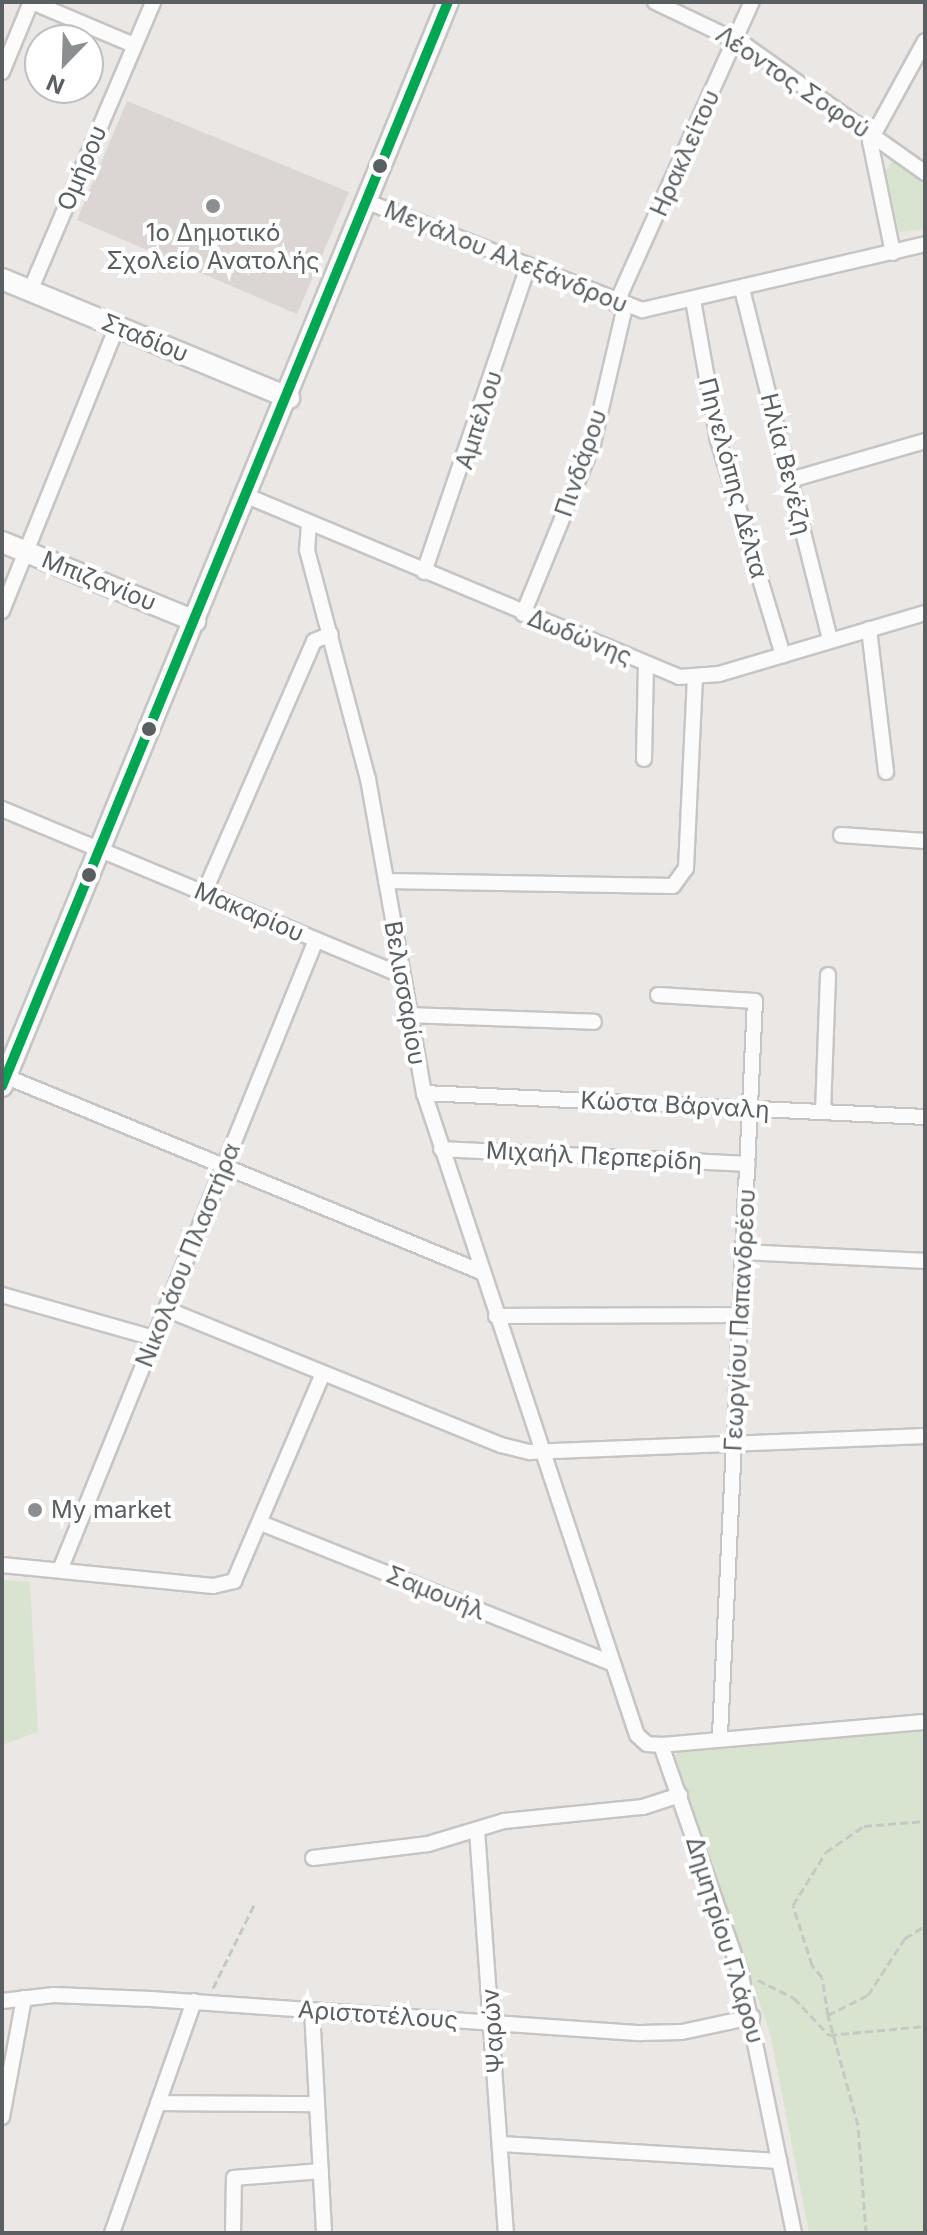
<!DOCTYPE html>
<meta charset="utf-8">
<style>
body{margin:0}
#map{position:relative;width:927px;height:2235px;overflow:hidden;background:#eae7e4;font-family:Inter,sans-serif}
div>[style]{position:absolute}
[style*='--x']{left:calc(var(--x)*1px);top:calc(var(--y)*1px);width:calc(var(--w)*1px);rotate:calc(var(--a)*1deg)}
.education>*{inset:0;background:#dbd6d4}
.green>*{inset:0;background:#d8e4d0}
.path>*{height:3px;margin-top:-1.5px;transform-origin:0;background:repeating-linear-gradient(90deg,#c4c9c4 0 8px,transparent 0 12px)}
.roads{filter:drop-shadow(2px 0 #c6c5c4) drop-shadow(-2px 0 #c6c5c4) drop-shadow(0 2px #c6c5c4) drop-shadow(0 -2px #c6c5c4)}
.street>*{height:14px;margin:-7px;padding:0 7px;transform-origin:7px;border-radius:7px;background:#fcfbfb}
.secondary>*{height:20px;margin:-10px;padding:0 10px;transform-origin:10px;border-radius:10px;background:#fcfbfb}
.bus-1>*{height:10px;margin:-5px;padding:0 5px;transform-origin:5px;border-radius:5px;background:#00a651}
.dots>*{width:22px;height:22px;translate:-50% -50%;box-sizing:border-box;border:4px solid #fff;border-radius:50%}
span{translate:-50% -50%;white-space:nowrap;text-align:center;line-height:1.15;-webkit-text-stroke:8px #fff;paint-order:stroke}
.street-label{font-size:24px;color:#5a5f61}
.poi-label{font-size:24px;color:#5a5f61}
.left{translate:0 -50%;text-align:left}
.frame{position:absolute;inset:0;border:4px solid #5a5f61;pointer-events:none}
.north{position:absolute;left:24px;top:24px;width:80px;height:80px;box-sizing:border-box;background:#fff;border:2px solid #bdbfc0;border-radius:50%;rotate:203deg;font-size:22px;font-weight:700;line-height:32px;text-align:center;color:#5a5f61}
.north::after{content:'';display:block;margin:auto;width:28px;height:36px;background:#8c8f8f;clip-path:polygon(50% 0,100% 100%,50% 72%,0 100%)}
</style>
<div id="map">
<div class="education">
<div style="clip-path:polygon(127px 101px,349px 192px,297px 314px,77px 220px)"></div>
</div>
<div class="green">
<div style="clip-path:polygon(892px 161px,925px 184px,925px 229px,899px 232px,885px 172px)"></div>
<div style="clip-path:polygon(2px 1580px,30px 1582px,38px 1732px,2px 1745px)"></div>
<div style="clip-path:polygon(925px 1728px,925px 2233px,809px 2233px,770px 2033px,674px 1759px,677px 1752px,715px 1744px)"></div>
</div>
<div class="path">
<div style="--x:758;--y:1980;--w:40;--a:26.6"></div>
<div style="--x:794;--y:1998;--w:51;--a:46.6"></div>
<div style="--x:829;--y:2035;--w:96;--a:-5.4"></div>
<div style="--x:213;--y:1988;--w:93;--a:-63.7"></div>
<div style="--x:828;--y:2015;--w:38;--a:-99"></div>
<div style="--x:822;--y:1977;--w:16;--a:-130"></div>
<div style="--x:812;--y:1965;--w:63;--a:-107.6"></div>
<div style="--x:793;--y:1905;--w:62;--a:-58.1"></div>
<div style="--x:826;--y:1852;--w:46;--a:-34.4"></div>
<div style="--x:864;--y:1826;--w:61;--a:-4.7"></div>
<div style="--x:866;--y:2233;--w:108;--a:-94.2"></div>
<div style="--x:858;--y:2125;--w:114;--a:-105.3"></div>
<div style="--x:828;--y:2015;--w:45;--a:-26.6"></div>
<div style="--x:868;--y:1995;--w:68;--a:-57"></div>
<div style="--x:905;--y:1938;--w:23;--a:-31"></div>
</div>
<div class="roads">
<div class="street">
<div style="--x:32;--y:2;--w:111;--a:22.9"></div>
<div style="--x:655;--y:2;--w:100;--a:25.5"></div>
<div style="--x:745;--y:45;--w:221;--a:35.4"></div>
<div style="--x:2;--y:72;--w:76;--a:-67.5"></div>
<div style="--x:368;--y:202;--w:295;--a:21.5"></div>
<div style="--x:642;--y:310;--w:291;--a:-13.1"></div>
<div style="--x:893;--y:253;--w:114;--a:-101.6"></div>
<div style="--x:870;--y:141;--w:114;--a:-61.2"></div>
<div style="--x:742;--y:289;--w:362;--a:75.9"></div>
<div style="--x:30;--y:291;--w:314;--a:-66.9"></div>
<div style="--x:693;--y:300;--w:142;--a:79.9"></div>
<div style="--x:718;--y:440;--w:225;--a:73.2"></div>
<div style="--x:616;--y:304;--w:331;--a:-65.8"></div>
<div style="--x:790;--y:480;--w:141;--a:-16.1"></div>
<div style="--x:247;--y:496;--w:468;--a:22.7"></div>
<div style="--x:679;--y:677;--w:40;--a:-4.3"></div>
<div style="--x:719;--y:674;--w:215;--a:-16.5"></div>
<div style="--x:309;--y:523;--w:27;--a:94"></div>
<div style="--x:307;--y:550;--w:237;--a:75.1"></div>
<div style="--x:368;--y:779;--w:319;--a:79.9"></div>
<div style="--x:424;--y:1093;--w:676;--a:71.65"></div>
<div style="--x:637;--y:1735;--w:13;--a:42"></div>
<div style="--x:647;--y:1744;--w:14;--a:4"></div>
<div style="--x:661;--y:1745;--w:265;--a:-5"></div>
<div style="--x:424;--y:572;--w:322;--a:-71.2"></div>
<div style="--x:2;--y:611;--w:306;--a:-68"></div>
<div style="--x:523;--y:614;--w:185;--a:-67.7"></div>
<div style="--x:593;--y:443;--w:140;--a:-76.8"></div>
<div style="--x:869;--y:629;--w:144;--a:83.2"></div>
<div style="--x:644;--y:759;--w:95;--a:-88.8"></div>
<div style="--x:2;--y:809;--w:431;--a:22.6"></div>
<div style="--x:841;--y:835;--w:84;--a:4.1"></div>
<div style="--x:386;--y:881;--w:287;--a:1"></div>
<div style="--x:673;--y:886;--w:22;--a:-54"></div>
<div style="--x:686;--y:868;--w:190;--a:-87.3"></div>
<div style="--x:204;--y:893;--w:275;--a:-66.4"></div>
<div style="--x:314;--y:641;--w:18;--a:-22"></div>
<div style="--x:658;--y:995;--w:97;--a:3.5"></div>
<div style="--x:755;--y:1001;--w:736;--a:92.73"></div>
<div style="--x:407;--y:1015;--w:187;--a:2.1"></div>
<div style="--x:2;--y:1075;--w:516;--a:22.34"></div>
<div style="--x:424;--y:1093;--w:502;--a:2.74"></div>
<div style="--x:823;--y:1112;--w:137;--a:-87.9"></div>
<div style="--x:441;--y:1149;--w:307;--a:2.8"></div>
<div style="--x:744;--y:1252;--w:181;--a:2.8"></div>
<div style="--x:2;--y:1295;--w:158;--a:15.8"></div>
<div style="--x:166;--y:1309;--w:362;--a:22.1"></div>
<div style="--x:501;--y:1445;--w:30;--a:14"></div>
<div style="--x:530;--y:1452;--w:395;--a:-2.3"></div>
<div style="--x:496;--y:1316;--w:245;--a:-0.2"></div>
<div style="--x:261;--y:1523;--w:377;--a:21.8"></div>
<div style="--x:2;--y:1565;--w:212;--a:5.7"></div>
<div style="--x:213;--y:1586;--w:22;--a:-13"></div>
<div style="--x:234;--y:1581;--w:226;--a:-66.8"></div>
<div style="--x:60;--y:1570;--w:680;--a:-67.89"></div>
<div style="--x:661;--y:1745;--w:244;--a:70.8"></div>
<div style="--x:741;--y:1975;--w:263;--a:78.4"></div>
<div style="--x:477;--y:1830;--w:404;--a:85.9"></div>
<div style="--x:313;--y:1858;--w:116;--a:-6.9"></div>
<div style="--x:428;--y:1844;--w:79;--a:-16.8"></div>
<div style="--x:504;--y:1821;--w:140;--a:-5.8"></div>
<div style="--x:643;--y:1807;--w:39;--a:-18"></div>
<div style="--x:2;--y:2001;--w:52;--a:-6.6"></div>
<div style="--x:54;--y:1995;--w:97;--a:2.4"></div>
<div style="--x:151;--y:1999;--w:491;--a:4"></div>
<div style="--x:641;--y:2033;--w:41;--a:-1.4"></div>
<div style="--x:682;--y:2032;--w:72;--a:-12.1"></div>
<div style="--x:312;--y:2010;--w:223;--a:86.9"></div>
<div style="--x:158;--y:2103;--w:159;--a:0.4"></div>
<div style="--x:2;--y:2117;--w:121;--a:-79.5"></div>
<div style="--x:500;--y:2144;--w:280;--a:3.5"></div>
<div style="--x:112;--y:2233;--w:246;--a:-70.5"></div>
<div style="--x:233;--y:2233;--w:55;--a:-89"></div>
<div style="--x:234;--y:2178;--w:87;--a:-4.6"></div>
</div>
<div class="secondary">
<div style="--x:2;--y:279;--w:311;--a:22.5"></div>
<div style="--x:2;--y:542;--w:209;--a:22.3"></div>
<div style="--x:2;--y:1086;--w:1172;--a:-67.64"></div>
</div>
</div>
<div class="bus-1">
<div style="--x:2;--y:1086;--w:1172;--a:-67.64"></div>
</div>
<div class="dots">
<div style="left:380px;top:166px;background:#5a5f61"></div>
<div style="left:213px;top:206px;background:#8c8f8f"></div>
<div style="left:149px;top:729px;background:#5a5f61"></div>
<div style="left:89px;top:875px;background:#5a5f61"></div>
<div style="left:35px;top:1510px;background:#8c8f8f"></div>
</div>
<div class="street-label">
<span style="left:793px;top:82px;rotate:34deg">Λέοντος Σοφού</span>
<span style="left:685px;top:153px;rotate:-66deg">Ηρακλείτου</span>
<span style="left:82px;top:168px;rotate:-67deg">Ομήρου</span>
<span style="left:506px;top:257px;rotate:22deg">Μεγάλου Αλεξάνδρου</span>
<span style="left:145px;top:338px;rotate:22deg">Σταδίου</span>
<span style="left:479px;top:420px;rotate:-72deg">Αμπέλου</span>
<span style="left:581px;top:463px;rotate:-71deg">Πινδάρου</span>
<span style="left:786px;top:464px;rotate:76deg">Ηλία Βενέζη</span>
<span style="left:733px;top:478px;rotate:75deg">Πηνελόπης Δέλτα</span>
<span style="left:99px;top:581px;rotate:22deg">Μπιζανίου</span>
<span style="left:580px;top:637px;rotate:22deg">Δωδώνης</span>
<span style="left:249px;top:912px;rotate:23deg">Μακαρίου</span>
<span style="left:405px;top:993px;rotate:80deg">Βελισσαρίου</span>
<span style="left:675px;top:1105px;rotate:3deg">Κώστα Βάρναλη</span>
<span style="left:594px;top:1156px;rotate:3deg">Μιχαήλ Περπερίδη</span>
<span style="left:188px;top:1255px;rotate:-68deg">Νικολάου Πλαστήρα</span>
<span style="left:740px;top:1320px;rotate:-87deg">Γεωργίου Παπανδρέου</span>
<span style="left:436px;top:1593px;rotate:22deg">Σαμουήλ</span>
<span style="left:725px;top:1940px;rotate:73deg">Δημητρίου Γλάρου</span>
<span style="left:378px;top:2015px;rotate:4deg">Αριστοτέλους</span>
<span style="left:493px;top:2031px;rotate:-94deg">Ψαρών</span>
</div>
<div class="poi-label">
<span style="left:213px;top:247px">1ο Δημοτικό<br>Σχολείο Ανατολής</span>
<span class="left" style="left:51px;top:1510px">My market</span>
</div>
<div class="frame"></div>
<div class="north">N</div>
</div>
